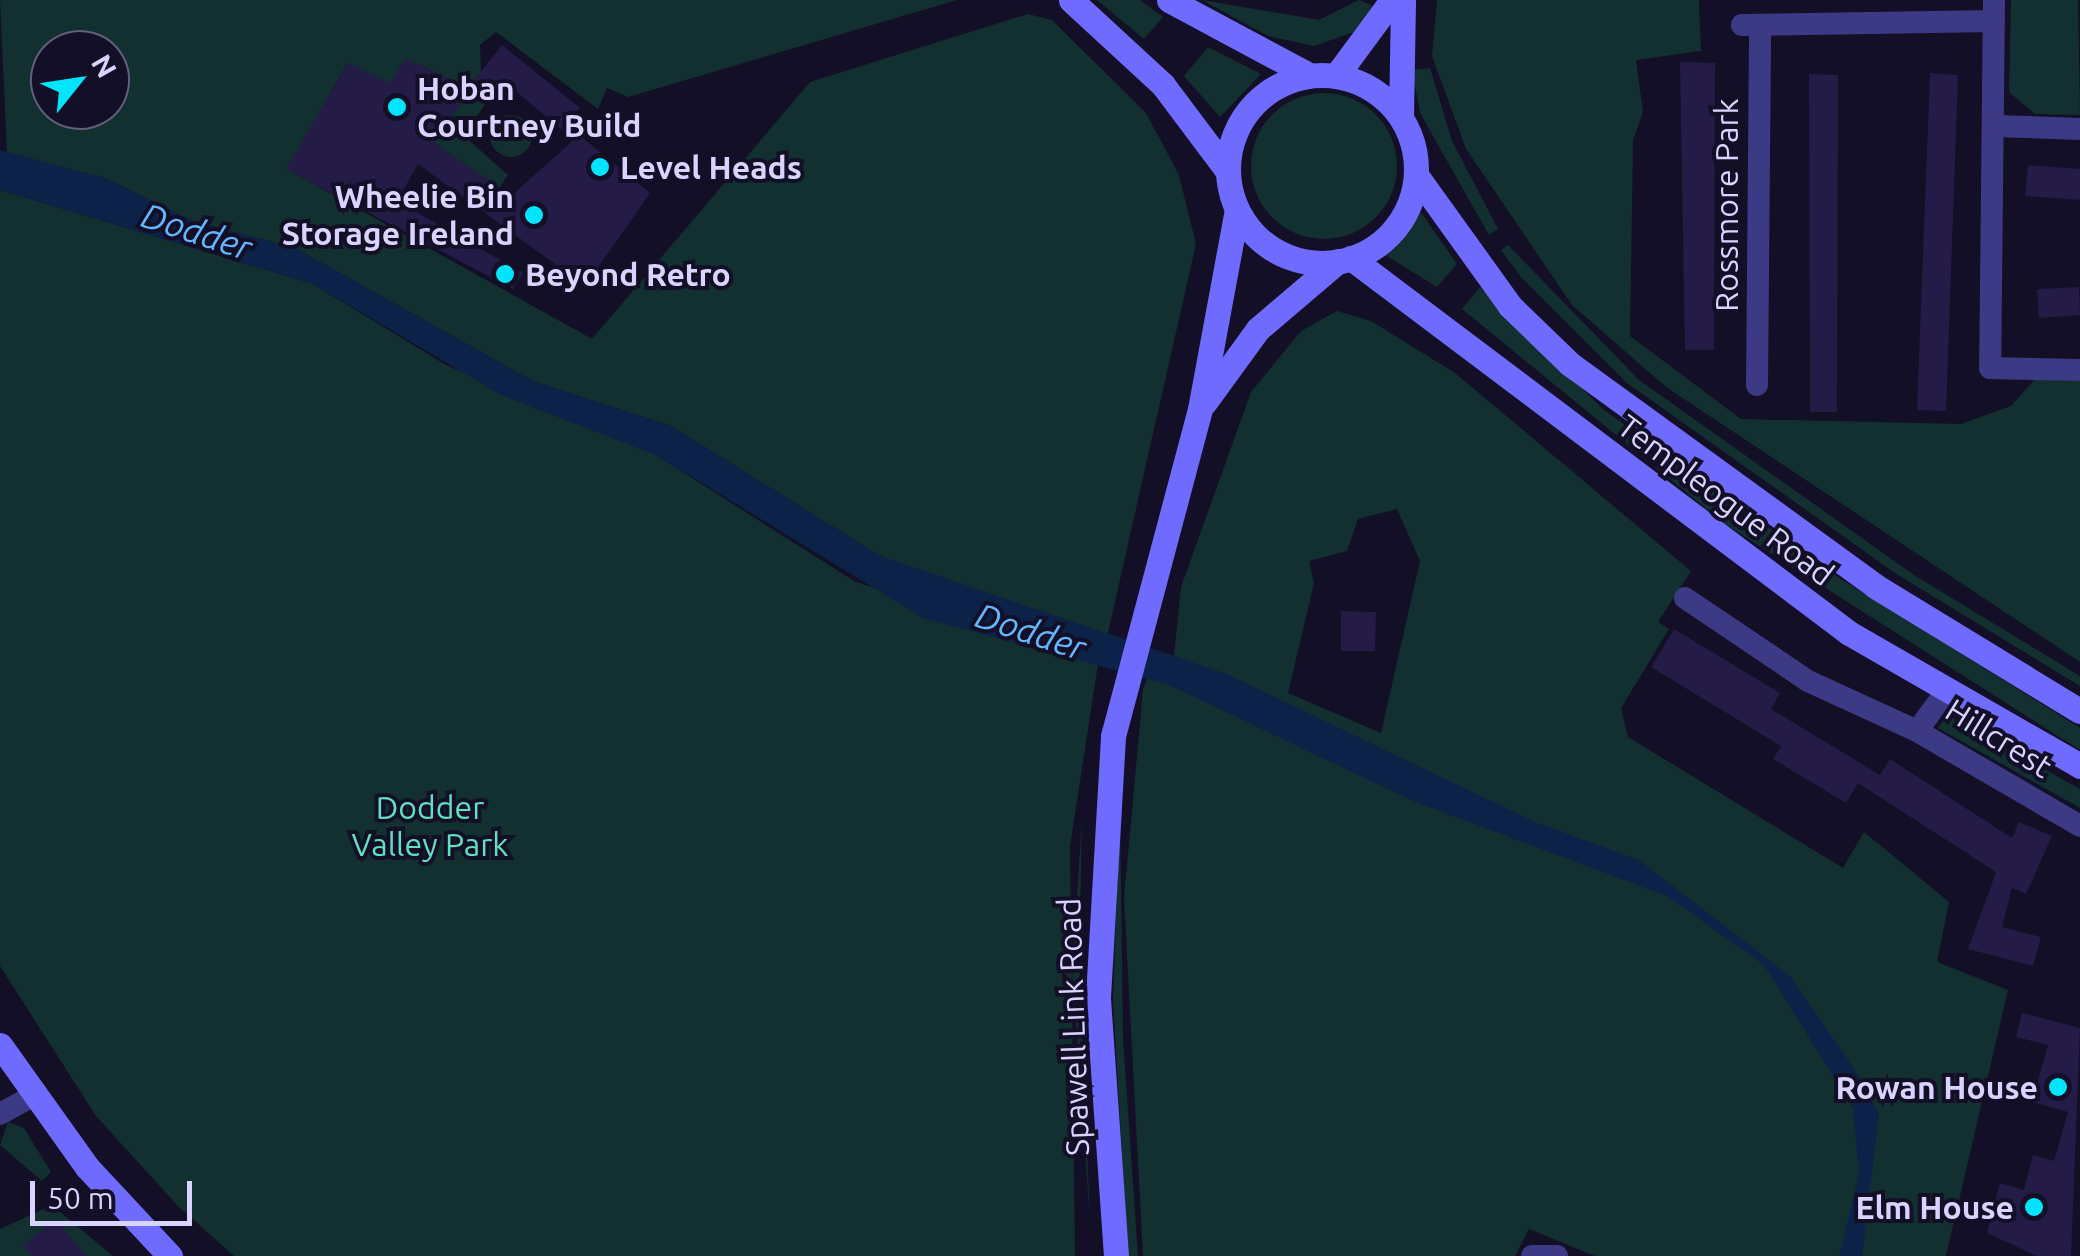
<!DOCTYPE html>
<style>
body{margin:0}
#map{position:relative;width:2080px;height:1256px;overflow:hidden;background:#130f26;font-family:Ubuntu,sans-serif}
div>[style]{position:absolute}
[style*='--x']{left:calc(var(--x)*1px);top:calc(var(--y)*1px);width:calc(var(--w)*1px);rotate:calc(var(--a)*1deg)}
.green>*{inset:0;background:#12302f}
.round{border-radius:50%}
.water>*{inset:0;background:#0c2248}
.building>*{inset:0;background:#241b47}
.street>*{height:22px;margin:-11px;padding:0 11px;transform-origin:11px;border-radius:11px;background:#3d3a85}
.secondary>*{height:25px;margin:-12.5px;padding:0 12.5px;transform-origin:12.5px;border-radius:12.5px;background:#6f6bff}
.secondary>.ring{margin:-12.5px;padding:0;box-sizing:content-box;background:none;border:25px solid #6f6bff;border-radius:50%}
.dots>*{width:28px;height:28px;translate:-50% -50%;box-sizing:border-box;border:5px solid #130f26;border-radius:50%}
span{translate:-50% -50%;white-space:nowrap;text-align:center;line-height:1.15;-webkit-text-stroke:8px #130f26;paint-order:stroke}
.poi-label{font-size:32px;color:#d9d4ff;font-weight:700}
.left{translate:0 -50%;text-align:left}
.right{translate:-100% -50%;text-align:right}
.street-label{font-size:32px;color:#d9d4ff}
.park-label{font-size:32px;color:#5fe0c0}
.water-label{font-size:35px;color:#62b6ff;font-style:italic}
.north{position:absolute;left:30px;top:30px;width:100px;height:100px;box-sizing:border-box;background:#130f26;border:2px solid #625e7d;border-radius:50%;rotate:60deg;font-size:28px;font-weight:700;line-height:40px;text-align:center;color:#d9d4ff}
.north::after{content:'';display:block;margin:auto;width:35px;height:45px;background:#00e5ff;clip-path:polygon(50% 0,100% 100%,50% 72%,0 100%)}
.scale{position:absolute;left:30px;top:1181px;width:162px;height:45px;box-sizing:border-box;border:5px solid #d9d4ff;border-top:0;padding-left:12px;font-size:30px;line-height:35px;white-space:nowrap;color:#d9d4ff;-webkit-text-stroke:8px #130f26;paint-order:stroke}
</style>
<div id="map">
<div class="green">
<div style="clip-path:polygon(evenodd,0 0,957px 0,628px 97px,607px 88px,598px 109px,496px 32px,480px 45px,481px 74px,471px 89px,424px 67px,403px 98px,347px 64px,287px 169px,592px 339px,810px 82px,1028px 14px,1052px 20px,1146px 113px,1179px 175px,1196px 244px,1107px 637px,880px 556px,671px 426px,533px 381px,295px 248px,193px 221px,105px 178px,7px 154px,0 0,50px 50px,110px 50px,110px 110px,50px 110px,50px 50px)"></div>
<div style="clip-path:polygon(1097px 0,1140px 0,1163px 17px,1144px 39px)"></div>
<div style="clip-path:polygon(1202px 0,1319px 20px,1359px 0,1373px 6px,1354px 32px,1314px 46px,1268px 36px)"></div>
<div style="clip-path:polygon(1437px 0,1699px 0,1701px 51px,1636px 60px,1643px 112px,1633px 140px,1630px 336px,1741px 419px,1961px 424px,2011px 406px,2035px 379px,2080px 381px,2080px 662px,1666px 387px,1572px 305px,1466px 149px,1432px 56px)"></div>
<div style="clip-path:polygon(2011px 0,2078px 0,2080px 115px,2035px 114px,2009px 92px)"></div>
<div style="clip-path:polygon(1208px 47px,1261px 74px,1220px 117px,1184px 76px)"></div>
<div style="clip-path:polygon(1430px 68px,1452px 141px,1498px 229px,1489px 235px,1420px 113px,1412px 70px)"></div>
<div style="clip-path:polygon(468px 93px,487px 101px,464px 136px,508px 175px,499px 188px,434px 143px)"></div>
<div class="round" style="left:1251px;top:93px;width:146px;height:146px"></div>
<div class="round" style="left:490px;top:115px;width:42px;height:42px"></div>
<div style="clip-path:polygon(0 190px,313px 284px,446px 365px,656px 455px,854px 581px,1098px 664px,1070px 846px,1075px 1256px,234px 1256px,177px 1205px,96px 1116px,0 966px)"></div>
<div style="clip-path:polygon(1420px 211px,1457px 264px,1437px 287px,1385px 255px)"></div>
<div style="clip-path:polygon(1508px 245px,1639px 380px,1914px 575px,2080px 676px,2080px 686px,1895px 573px,1627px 383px,1521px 277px,1501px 250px)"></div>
<div style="clip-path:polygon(1480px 287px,1604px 410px,1841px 579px,2080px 728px,2080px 750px,1725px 524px,1462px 309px)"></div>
<div style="clip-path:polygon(evenodd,1337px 311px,1371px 321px,1455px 373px,1691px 571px,1658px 622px,1669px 629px,1621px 708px,1628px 737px,1843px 868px,1864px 832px,1949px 902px,1937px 962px,2008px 990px,1946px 1256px,1595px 1256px,1529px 1229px,1515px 1256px,1143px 1256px,1124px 898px,1143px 689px,1158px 652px,1174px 656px,1181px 587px,1251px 392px,1301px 331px,1337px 311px,1397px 509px,1420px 561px,1381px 733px,1288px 693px,1314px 583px,1309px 561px,1347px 551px,1358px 519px,1397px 509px)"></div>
<div style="clip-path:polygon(1947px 715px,2080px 789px,2080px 808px,1938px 728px)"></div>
<div style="clip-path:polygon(1120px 810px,1123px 1038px,1138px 1256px,1128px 1256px,1113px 1000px)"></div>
<div style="clip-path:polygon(1082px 821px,1079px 962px,1090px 1220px,1072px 969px)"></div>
<div style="clip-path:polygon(8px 1122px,24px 1128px,51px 1172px,42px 1181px,0 1145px)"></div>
<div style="clip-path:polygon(52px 1205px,113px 1256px,0 1256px,0 1229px)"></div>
</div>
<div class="water">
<div style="clip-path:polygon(0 150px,105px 178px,193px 221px,295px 248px,533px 381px,671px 426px,880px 556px,1227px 674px,1535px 822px,1639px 860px,1791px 977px,1865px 1085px,1879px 1115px,1862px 1256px,1839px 1256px,1859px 1174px,1853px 1108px,1764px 965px,1667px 896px,1413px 801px,1169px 685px,923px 618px,656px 455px,501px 395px,313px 284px,0 190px)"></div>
</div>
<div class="building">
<div style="clip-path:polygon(502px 45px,580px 108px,562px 130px,505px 82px,487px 101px,468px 93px,434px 143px,511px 196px,579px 135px,650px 193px,585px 286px,418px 164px,397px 201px,523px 273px,513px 289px,286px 169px,348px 63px,390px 83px,405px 58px,468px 88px)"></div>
<div style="clip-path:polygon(1680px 62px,1715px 63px,1714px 350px,1685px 350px)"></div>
<div style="clip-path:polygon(1930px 73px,1958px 75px,1946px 411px,1917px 410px)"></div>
<div style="clip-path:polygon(1809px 74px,1838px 75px,1837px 412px,1810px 412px)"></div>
<div style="clip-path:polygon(2028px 165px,2080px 169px,2080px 200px,2025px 196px)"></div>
<div style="clip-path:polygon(2079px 287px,2080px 315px,2039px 318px,2037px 289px)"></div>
<div style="clip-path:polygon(1341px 611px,1376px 612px,1375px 651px,1341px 651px)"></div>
<div style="clip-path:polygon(1674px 629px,1780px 693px,1771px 709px,1880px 775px,1890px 759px,2012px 838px,2019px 822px,2052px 836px,2026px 894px,2012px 888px,2002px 927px,2041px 937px,2033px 966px,1968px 949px,1996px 872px,1858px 783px,1846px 803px,1773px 759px,1781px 746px,1651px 667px)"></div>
<div style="clip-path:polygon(2022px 1013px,2080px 1028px,2071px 1256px,2037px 1256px,1987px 1233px,2000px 1183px,2024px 1190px,2033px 1155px,2054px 1161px,2068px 1112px,2032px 1102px,2048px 1045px,2016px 1037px)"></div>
<div style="clip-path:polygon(56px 1219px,86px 1256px,32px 1256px,23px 1245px)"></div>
</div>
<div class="street">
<div style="--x:1994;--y:0;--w:368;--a:90.6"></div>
<div style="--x:1990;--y:368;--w:90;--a:1.3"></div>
<div style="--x:1742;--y:25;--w:252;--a:-0.9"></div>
<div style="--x:1996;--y:126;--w:84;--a:2"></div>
<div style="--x:1757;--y:385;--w:360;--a:-89.5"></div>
<div style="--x:1685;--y:598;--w:148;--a:34"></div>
<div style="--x:1808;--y:681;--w:120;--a:24.6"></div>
<div style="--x:1917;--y:731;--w:189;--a:30.2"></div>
<div style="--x:1917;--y:731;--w:47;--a:-53.6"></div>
<div style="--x:0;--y:1114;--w:37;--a:-29"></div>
<div style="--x:1532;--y:1256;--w:25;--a:0"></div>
</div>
<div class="secondary">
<div style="--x:1071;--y:0;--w:125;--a:42.7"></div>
<div style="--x:1163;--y:85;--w:105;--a:53.1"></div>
<div style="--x:1169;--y:0;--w:159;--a:28.2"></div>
<div class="ring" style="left:1228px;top:75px;width:163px;height:163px"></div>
<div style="--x:1336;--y:76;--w:94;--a:-53.6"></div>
<div style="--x:1401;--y:117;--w:117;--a:-89"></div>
<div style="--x:1416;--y:175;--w:161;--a:54.3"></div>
<div style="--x:1510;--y:306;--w:83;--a:44"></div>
<div style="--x:1570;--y:364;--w:377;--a:36"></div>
<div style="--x:1875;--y:586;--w:240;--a:31.4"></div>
<div style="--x:1351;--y:258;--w:623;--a:36.98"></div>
<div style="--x:1849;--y:633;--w:267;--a:29.9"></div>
<div style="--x:1205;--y:402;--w:90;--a:-54"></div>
<div style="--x:1258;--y:329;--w:105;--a:-40.4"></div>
<div style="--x:0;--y:1045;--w:150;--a:54.5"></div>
<div style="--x:87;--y:1167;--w:122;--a:47"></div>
<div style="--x:1116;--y:1256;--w:260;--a:-94"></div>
<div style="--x:1098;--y:997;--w:261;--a:-86.7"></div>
<div style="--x:1113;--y:736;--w:338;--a:-75.1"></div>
<div style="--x:1200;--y:409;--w:202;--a:-79.5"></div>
</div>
<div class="dots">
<div style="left:397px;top:107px;background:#00e5ff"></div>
<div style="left:600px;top:167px;background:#00e5ff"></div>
<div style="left:534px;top:215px;background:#00e5ff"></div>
<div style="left:505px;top:274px;background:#00e5ff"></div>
<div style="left:2058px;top:1087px;background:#00e5ff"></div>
<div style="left:2034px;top:1207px;background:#00e5ff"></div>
</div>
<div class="poi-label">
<span class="left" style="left:417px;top:107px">Hoban<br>Courtney Build</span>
<span class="left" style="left:620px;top:167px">Level Heads</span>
<span class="right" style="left:514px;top:215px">Wheelie Bin<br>Storage Ireland</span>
<span class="left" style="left:525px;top:274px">Beyond Retro</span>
<span class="right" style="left:2038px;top:1087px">Rowan House</span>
<span class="right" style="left:2014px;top:1207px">Elm House</span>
</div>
<div class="street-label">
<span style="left:1726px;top:205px;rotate:-90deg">Rossmore Park</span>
<span style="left:1726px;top:500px;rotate:37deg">Templeogue Road</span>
<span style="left:1999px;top:738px;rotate:32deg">Hillcrest</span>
<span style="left:1073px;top:1027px;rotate:-92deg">Spawell Link Road</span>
</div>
<div class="park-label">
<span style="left:430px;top:826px">Dodder<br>Valley Park</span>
</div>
<div class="water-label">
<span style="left:197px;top:231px;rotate:18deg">Dodder</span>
<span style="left:1031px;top:631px;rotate:18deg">Dodder</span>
</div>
<div class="north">N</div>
<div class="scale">50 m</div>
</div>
